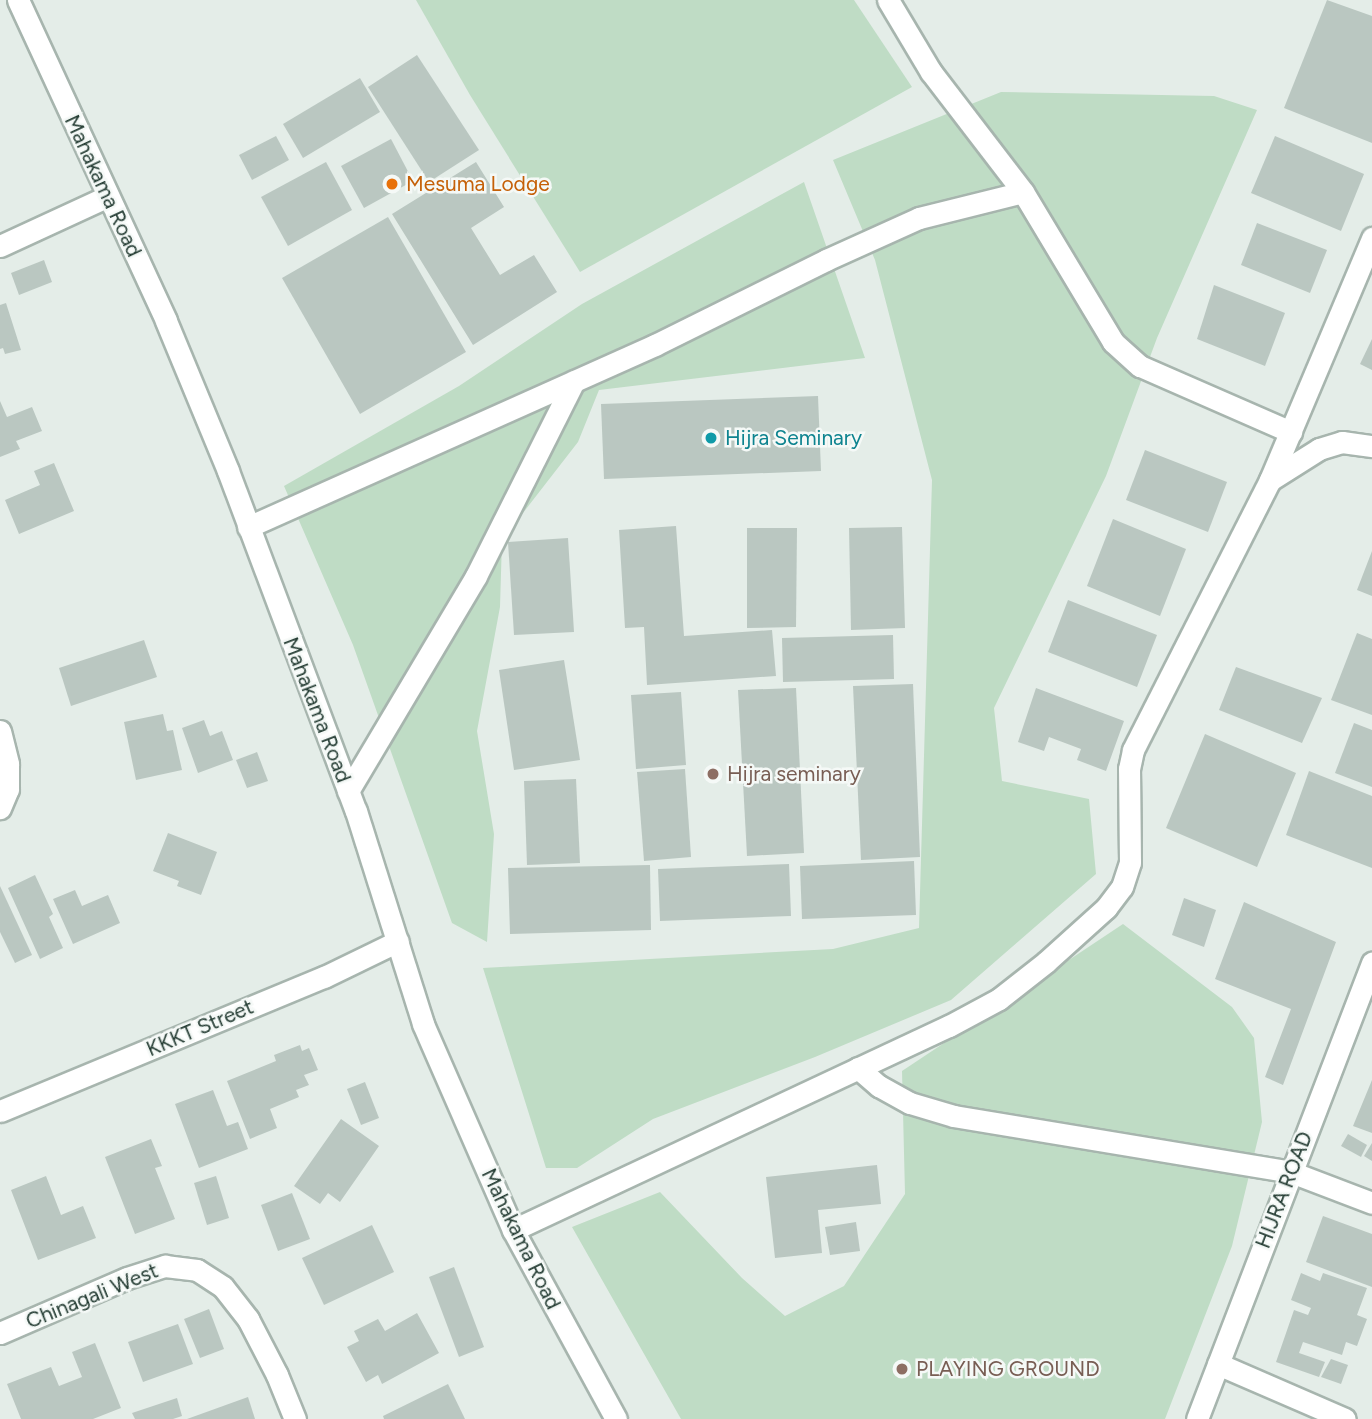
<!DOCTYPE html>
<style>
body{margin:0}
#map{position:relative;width:1372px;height:1419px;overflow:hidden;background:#e4ede8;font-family:Figtree,sans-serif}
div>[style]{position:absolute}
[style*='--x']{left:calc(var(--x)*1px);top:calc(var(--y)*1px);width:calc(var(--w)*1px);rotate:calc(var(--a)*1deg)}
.green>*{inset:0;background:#bfdcc5}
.building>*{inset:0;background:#bac7c1}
.roads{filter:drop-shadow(2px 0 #a7b5ae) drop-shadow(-2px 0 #a7b5ae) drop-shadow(0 2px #a7b5ae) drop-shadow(0 -2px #a7b5ae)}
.minor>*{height:21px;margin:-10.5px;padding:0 10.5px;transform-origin:10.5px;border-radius:10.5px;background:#fff}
.dots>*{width:19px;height:19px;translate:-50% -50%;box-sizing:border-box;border:4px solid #f5f9f7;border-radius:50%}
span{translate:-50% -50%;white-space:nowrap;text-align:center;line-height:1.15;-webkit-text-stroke:5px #f5f9f7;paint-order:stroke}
.food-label{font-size:21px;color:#c56008}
.left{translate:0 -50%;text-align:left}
.street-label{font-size:21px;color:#253d34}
.culture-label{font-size:21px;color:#0d838f}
.education-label{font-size:21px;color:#785e54}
</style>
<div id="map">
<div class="green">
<div style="clip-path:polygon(416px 0,854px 0,912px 87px,580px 272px,470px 95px)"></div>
<div style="clip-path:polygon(1001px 92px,1214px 96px,1257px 110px,1157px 338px,1106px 476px,994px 708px,1002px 781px,1089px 799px,1096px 874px,951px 1000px,815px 1057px,653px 1119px,577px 1168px,546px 1168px,483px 968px,833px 949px,919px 928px,932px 480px,875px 260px,833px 160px)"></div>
<div style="clip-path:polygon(804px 182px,865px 358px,599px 390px,578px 442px,502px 540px,500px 607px,477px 731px,494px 834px,487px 942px,452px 923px,353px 645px,284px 486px,459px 386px,582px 304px)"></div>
<div style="clip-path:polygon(1123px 924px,1232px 1007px,1254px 1038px,1262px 1122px,1232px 1246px,1165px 1419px,681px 1419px,572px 1227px,660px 1192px,742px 1278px,785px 1316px,844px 1286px,905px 1194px,902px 1071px)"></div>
</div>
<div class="building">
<div style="clip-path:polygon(1327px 0,1372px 16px,1372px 143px,1284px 108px)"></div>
<div style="clip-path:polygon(417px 55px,479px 150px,429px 182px,368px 87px)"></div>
<div style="clip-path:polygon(360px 78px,380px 112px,303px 158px,283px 124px)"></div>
<div style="clip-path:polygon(276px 136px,289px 160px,252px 180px,239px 155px)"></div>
<div style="clip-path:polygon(1275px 136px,1364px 174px,1341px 231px,1251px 193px)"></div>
<div style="clip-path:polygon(391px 139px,413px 181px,364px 208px,341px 166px)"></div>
<div style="clip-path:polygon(326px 162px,352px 210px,288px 246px,261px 197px)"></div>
<div style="clip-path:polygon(476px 162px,504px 207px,471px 228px,500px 275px,534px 255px,557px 292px,473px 345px,392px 214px)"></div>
<div style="clip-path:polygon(388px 217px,466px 352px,360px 414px,282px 278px)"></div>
<div style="clip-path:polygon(1257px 223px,1327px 250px,1310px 293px,1241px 265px)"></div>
<div style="clip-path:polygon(44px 260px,52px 282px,19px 295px,11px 273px)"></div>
<div style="clip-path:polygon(1214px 285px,1285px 313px,1265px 366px,1197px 339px)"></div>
<div style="clip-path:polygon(6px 303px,21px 350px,5px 354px,3px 348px,0 349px,0 305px)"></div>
<div style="clip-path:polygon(1372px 339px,1372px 370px,1360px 364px)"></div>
<div style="clip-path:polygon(818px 396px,821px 471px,604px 479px,601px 404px)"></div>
<div style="clip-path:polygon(0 401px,7px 417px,32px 407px,42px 431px,16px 441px,20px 449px,0 457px)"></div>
<div style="clip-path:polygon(1145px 450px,1227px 482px,1208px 532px,1126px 500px)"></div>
<div style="clip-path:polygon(54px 463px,74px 511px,19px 534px,5px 500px,40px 485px,34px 471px)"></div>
<div style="clip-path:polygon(1113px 519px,1186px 549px,1160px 616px,1087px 586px)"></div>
<div style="clip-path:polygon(676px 526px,684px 636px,772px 630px,776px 676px,647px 685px,644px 627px,625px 628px,619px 530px)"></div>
<div style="clip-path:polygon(902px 527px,905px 628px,851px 630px,849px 528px)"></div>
<div style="clip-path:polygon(747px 528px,797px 528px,796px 627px,747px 628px)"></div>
<div style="clip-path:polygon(568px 538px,574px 632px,514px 635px,508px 542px)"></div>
<div style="clip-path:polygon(1372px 551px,1372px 596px,1357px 590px)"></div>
<div style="clip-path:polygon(1068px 600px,1157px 635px,1137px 687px,1048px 652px)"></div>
<div style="clip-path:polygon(1357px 633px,1372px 639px,1372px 715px,1331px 700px)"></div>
<div style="clip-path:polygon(893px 635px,894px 679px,783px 682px,782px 638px)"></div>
<div style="clip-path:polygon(144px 640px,157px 677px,71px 706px,59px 668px)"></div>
<div style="clip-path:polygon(564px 660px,580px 760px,514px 770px,499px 670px)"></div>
<div style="clip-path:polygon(1236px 667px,1322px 698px,1302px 743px,1219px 710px)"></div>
<div style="clip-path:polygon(913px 684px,920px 857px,861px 860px,853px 686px)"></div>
<div style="clip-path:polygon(796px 688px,804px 853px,747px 856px,738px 690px)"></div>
<div style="clip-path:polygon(1036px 688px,1124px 721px,1106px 771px,1077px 760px,1081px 749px,1049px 737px,1044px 751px,1018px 742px)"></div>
<div style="clip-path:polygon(681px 692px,686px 765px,636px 769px,631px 695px)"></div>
<div style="clip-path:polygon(163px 714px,167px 731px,173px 730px,182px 770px,136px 780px,124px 722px)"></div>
<div style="clip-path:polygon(204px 720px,210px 736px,222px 731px,233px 760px,198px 773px,182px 728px)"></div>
<div style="clip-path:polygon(1354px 723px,1372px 730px,1372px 787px,1335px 773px)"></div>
<div style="clip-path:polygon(1205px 734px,1296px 773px,1257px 867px,1166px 828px)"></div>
<div style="clip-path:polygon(257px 752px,268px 781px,247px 788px,236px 760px)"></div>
<div style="clip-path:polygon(685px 769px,691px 857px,644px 861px,637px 772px)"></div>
<div style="clip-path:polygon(1309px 771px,1372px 796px,1372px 868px,1286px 835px)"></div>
<div style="clip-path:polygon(576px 779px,580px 863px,527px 865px,524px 781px)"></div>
<div style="clip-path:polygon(168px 833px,217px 852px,201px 895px,177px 886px,179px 881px,153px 871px)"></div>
<div style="clip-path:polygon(914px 861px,916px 915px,802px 919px,800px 866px)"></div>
<div style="clip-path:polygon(789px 864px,791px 916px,660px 921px,658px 869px)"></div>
<div style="clip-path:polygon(650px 865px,651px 930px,510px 934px,508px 868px)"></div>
<div style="clip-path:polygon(35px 875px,53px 914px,49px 917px,63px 948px,40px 959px,8px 888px)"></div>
<div style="clip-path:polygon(0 886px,32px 955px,15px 963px,0 932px)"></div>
<div style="clip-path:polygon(75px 890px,82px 906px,108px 895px,120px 923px,73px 944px,53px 899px)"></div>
<div style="clip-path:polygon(1184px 898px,1216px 910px,1204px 947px,1172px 935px)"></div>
<div style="clip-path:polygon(1244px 902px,1336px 942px,1283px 1085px,1265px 1077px,1291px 1009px,1215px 979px)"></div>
<div style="clip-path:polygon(300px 1045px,302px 1051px,309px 1048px,318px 1070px,304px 1075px,309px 1085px,296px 1090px,299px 1097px,270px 1109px,277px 1128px,250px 1139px,227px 1081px,276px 1061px,274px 1055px)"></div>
<div style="clip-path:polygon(1372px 1080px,1372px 1133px,1353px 1126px)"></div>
<div style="clip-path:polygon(365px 1082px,379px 1118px,361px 1125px,347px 1089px)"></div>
<div style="clip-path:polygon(213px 1090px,227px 1126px,238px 1122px,248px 1149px,199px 1168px,175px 1104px)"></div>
<div style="clip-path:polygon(341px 1119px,379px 1146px,340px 1202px,328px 1193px,320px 1204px,294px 1186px)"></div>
<div style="clip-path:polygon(1348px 1134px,1367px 1145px,1361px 1157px,1341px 1146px)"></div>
<div style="clip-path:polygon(151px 1139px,162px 1166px,155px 1168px,175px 1219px,135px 1234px,105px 1157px)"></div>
<div style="clip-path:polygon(1372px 1143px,1372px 1161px,1364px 1156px)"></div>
<div style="clip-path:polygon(877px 1165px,881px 1204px,818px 1210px,822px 1253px,775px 1258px,766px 1177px)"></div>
<div style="clip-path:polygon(46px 1176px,61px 1215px,83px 1206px,96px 1238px,38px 1260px,11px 1190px)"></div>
<div style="clip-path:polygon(216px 1176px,229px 1218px,207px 1225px,194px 1183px)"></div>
<div style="clip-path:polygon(292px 1193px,310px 1239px,278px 1251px,261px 1205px)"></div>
<div style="clip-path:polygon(1323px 1216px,1372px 1234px,1372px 1287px,1306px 1262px)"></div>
<div style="clip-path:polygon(856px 1222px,860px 1251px,830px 1255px,825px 1227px)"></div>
<div style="clip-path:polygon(372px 1225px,394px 1272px,324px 1305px,302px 1258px)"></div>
<div style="clip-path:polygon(454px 1267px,484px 1347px,459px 1357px,429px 1277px)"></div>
<div style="clip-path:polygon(1301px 1273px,1320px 1281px,1323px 1273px,1367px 1288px,1357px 1315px,1367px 1319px,1357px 1346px,1346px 1342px,1342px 1355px,1303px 1342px,1299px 1353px,1325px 1362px,1319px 1377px,1276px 1362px,1294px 1310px,1308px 1315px,1311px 1308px,1291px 1300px)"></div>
<div style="clip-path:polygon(209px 1309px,224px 1349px,200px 1358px,184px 1319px)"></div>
<div style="clip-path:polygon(417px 1313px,439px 1353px,382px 1384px,378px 1375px,366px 1382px,347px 1347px,359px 1341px,354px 1331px,378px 1319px,385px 1331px)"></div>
<div style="clip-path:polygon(178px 1324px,193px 1364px,143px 1382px,128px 1342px)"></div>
<div style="clip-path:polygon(95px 1343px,121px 1408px,93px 1419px,21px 1419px,7px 1384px,51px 1367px,59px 1386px,82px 1377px,72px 1352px)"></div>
<div style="clip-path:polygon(1331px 1359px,1348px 1365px,1341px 1384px,1321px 1377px)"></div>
<div style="clip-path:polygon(448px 1384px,465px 1419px,384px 1419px,383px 1416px)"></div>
<div style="clip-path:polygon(248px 1397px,255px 1419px,187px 1419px)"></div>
<div style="clip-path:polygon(177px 1398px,182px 1416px,173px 1419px,135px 1419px,132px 1413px)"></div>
</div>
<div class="roads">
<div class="minor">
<div style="--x:18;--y:0;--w:353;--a:65.2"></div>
<div style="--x:166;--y:321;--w:162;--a:67.5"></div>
<div style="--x:228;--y:471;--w:363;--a:69.4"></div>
<div style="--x:356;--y:811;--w:223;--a:72.5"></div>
<div style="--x:423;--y:1024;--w:225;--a:66.4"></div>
<div style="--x:513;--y:1230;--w:215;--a:61.4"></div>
<div style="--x:888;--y:0;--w:84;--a:59.2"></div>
<div style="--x:931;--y:72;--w:151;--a:52.5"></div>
<div style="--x:1023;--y:192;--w:175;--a:59"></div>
<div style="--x:1113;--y:342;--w:36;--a:42"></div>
<div style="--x:1140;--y:366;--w:165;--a:23.6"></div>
<div style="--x:0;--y:246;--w:117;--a:-24.8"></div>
<div style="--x:1270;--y:480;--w:58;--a:-32.3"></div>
<div style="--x:1319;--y:449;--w:24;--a:-17"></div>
<div style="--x:1342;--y:442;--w:30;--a:8"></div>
<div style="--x:248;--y:527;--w:446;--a:-24.1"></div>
<div style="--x:655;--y:345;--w:191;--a:-26.4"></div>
<div style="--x:826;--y:260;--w:102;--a:-24.3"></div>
<div style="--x:919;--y:218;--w:107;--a:-14"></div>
<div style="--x:0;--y:731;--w:34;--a:76"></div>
<div style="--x:8;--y:764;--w:25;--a:90"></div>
<div style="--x:8;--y:789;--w:21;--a:113"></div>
<div style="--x:348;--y:791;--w:250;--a:-59.2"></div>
<div style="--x:476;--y:576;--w:218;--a:-63.3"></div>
<div style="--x:858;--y:1068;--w:28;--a:41"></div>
<div style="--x:879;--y:1086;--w:35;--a:29"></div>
<div style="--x:910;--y:1103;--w:46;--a:16.5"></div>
<div style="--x:954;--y:1116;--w:342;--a:9.4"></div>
<div style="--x:1291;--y:1172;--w:87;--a:20.9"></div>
<div style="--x:0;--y:1111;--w:351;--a:-22.5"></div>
<div style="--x:324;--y:977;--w:82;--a:-25.9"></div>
<div style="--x:513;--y:1230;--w:481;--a:-25.1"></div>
<div style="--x:949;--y:1026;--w:57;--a:-28.4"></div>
<div style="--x:999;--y:999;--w:60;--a:-38.2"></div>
<div style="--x:1046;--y:962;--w:81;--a:-42"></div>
<div style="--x:1106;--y:908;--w:26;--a:-53"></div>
<div style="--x:1122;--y:887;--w:26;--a:-72"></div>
<div style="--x:1130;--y:862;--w:93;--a:-90.6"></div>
<div style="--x:1129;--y:769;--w:19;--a:-78"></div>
<div style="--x:1133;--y:750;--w:303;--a:-63.1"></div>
<div style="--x:1270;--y:480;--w:263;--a:-67.1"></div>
<div style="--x:0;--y:1333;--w:138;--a:-23.4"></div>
<div style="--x:127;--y:1278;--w:40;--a:-18"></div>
<div style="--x:165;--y:1266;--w:32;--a:7"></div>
<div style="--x:197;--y:1270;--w:31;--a:33"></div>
<div style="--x:223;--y:1287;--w:41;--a:52"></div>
<div style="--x:248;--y:1319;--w:63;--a:62.6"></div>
<div style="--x:277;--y:1375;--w:48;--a:67.8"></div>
<div style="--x:1218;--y:1364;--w:138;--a:23.4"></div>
<div style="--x:1197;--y:1419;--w:489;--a:-69"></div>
</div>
</div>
<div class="dots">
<div style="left:392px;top:184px;background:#e8710a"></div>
<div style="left:711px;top:438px;background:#0f9aa8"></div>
<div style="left:713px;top:774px;background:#8d6e63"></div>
<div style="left:902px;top:1369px;background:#8d6e63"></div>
</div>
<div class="food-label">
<span class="left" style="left:406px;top:184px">Mesuma Lodge</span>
</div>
<div class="street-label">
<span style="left:103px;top:186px;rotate:65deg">Mahakama Road</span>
<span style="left:317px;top:710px;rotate:69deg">Mahakama Road</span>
<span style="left:200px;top:1028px;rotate:-23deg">KKKT Street</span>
<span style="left:1284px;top:1190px;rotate:-69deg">HIJRA ROAD</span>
<span style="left:521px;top:1239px;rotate:64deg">Mahakama Road</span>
<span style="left:92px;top:1296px;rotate:-22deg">Chinagali West</span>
</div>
<div class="culture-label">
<span class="left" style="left:725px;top:438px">Hijra Seminary</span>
</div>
<div class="education-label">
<span class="left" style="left:727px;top:774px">Hijra seminary</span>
<span class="left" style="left:916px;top:1369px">PLAYING GROUND</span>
</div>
</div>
